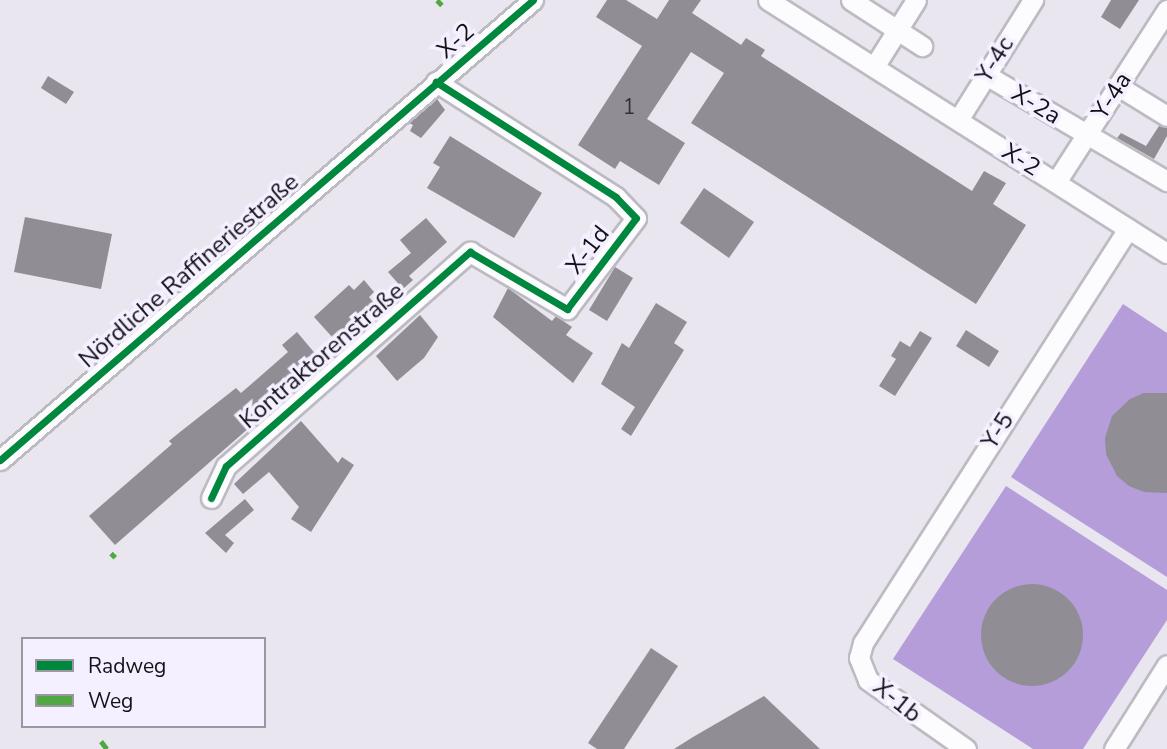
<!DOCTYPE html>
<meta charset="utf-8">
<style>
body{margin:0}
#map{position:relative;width:1167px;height:749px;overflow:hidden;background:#e9e6f0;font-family:"Nunito Sans",sans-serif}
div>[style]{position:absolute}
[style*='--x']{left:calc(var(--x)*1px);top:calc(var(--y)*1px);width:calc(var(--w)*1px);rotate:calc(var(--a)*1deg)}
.water>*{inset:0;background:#b49dd9}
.building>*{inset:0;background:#908d95}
.round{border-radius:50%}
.roads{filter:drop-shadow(2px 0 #bdbbc2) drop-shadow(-2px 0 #bdbbc2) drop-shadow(0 2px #bdbbc2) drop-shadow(0 -2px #bdbbc2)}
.minor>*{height:19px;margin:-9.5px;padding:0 9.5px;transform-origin:9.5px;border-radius:9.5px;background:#fcfbfd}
.quiet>*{height:5px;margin-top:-2.5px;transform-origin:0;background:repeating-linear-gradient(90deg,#51a842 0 10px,transparent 0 15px)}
.cycleway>*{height:7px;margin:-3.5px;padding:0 3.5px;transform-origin:3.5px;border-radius:3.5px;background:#00873e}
span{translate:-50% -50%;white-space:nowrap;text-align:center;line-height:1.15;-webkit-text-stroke:7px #f5f0ff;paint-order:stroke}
.number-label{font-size:21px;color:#323036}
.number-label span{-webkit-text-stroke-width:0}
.street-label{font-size:24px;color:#131117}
.legend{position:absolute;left:21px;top:637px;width:245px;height:91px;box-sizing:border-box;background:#f5f0ff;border:2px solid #9b97a2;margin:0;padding:9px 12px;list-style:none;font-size:21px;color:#131117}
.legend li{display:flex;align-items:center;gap:14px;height:35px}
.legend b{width:35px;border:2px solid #9b97a2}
</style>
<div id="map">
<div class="water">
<div style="clip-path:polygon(1123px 304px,1167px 333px,1167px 577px,1011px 477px)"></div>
<div style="clip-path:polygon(1006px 486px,1167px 590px,1167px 620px,1083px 749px,1033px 749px,893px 659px)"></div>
</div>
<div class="building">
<div style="clip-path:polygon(607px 0,626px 0,657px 19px,669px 0,701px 0,692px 13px,741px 45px,746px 38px,765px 50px,761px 56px,972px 191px,984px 171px,1006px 183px,993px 204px,1026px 225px,976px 304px,691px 123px,724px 73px,691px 52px,647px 119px,685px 143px,659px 185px,620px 161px,615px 169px,578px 145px,642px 46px,596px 17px)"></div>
<div style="clip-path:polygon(1111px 0,1139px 0,1120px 29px,1101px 17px)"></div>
<div style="clip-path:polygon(48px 76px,74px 92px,66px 104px,41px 88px)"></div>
<div style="clip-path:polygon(437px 99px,445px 110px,421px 138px,410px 131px,413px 125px,409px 123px)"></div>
<div style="clip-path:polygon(1159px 126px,1167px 128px,1167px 136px,1154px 159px,1117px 138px,1121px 133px,1146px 146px)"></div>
<div style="clip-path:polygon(450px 136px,542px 193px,514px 238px,427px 188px,440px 167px,433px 163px)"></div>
<div style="clip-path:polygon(704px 188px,754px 222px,729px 258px,680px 223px)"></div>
<div style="clip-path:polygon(25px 217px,112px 234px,101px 289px,14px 272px)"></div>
<div style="clip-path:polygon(426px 218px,447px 242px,409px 276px,413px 280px,403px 289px,388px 272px,411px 253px,400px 240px)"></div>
<div style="clip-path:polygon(615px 267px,633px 278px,607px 321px,589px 310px)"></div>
<div style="clip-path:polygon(364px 280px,374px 292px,369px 297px,379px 309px,358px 330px,353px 324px,333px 338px,314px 317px,349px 285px,354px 290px)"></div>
<div style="clip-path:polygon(508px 288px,552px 321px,556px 316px,572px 327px,566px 335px,593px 353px,573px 383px,493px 317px)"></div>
<div style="clip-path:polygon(656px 303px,687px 322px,674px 343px,684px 350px,631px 436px,621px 429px,635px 407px,601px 384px,622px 343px,629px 348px)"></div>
<div style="clip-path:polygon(420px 315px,438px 337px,424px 358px,397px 381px,376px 356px)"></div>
<div style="clip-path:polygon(966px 330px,999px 351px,989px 367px,956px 346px)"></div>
<div style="clip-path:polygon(920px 331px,932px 338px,895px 396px,879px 386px,896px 359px,891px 356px,900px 341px,910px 347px)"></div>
<div style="clip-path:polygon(297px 332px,323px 363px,115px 545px,89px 516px,172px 444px,169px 441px,180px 432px,236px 388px,241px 393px,288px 352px,282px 345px)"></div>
<div style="clip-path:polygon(1144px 393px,1167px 393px,1167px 493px,1144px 492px,1129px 486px,1117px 476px,1106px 454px,1105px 438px,1112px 416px,1130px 399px)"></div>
<div style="clip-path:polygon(301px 421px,338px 463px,342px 457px,354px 465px,311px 532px,291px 519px,299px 507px,269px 472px,243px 494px,234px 484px)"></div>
<div style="clip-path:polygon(245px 499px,254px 510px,225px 535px,234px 543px,226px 553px,205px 533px)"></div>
<div class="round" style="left:981px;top:584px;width:102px;height:102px"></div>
<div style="clip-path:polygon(651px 648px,678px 666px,624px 749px,597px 749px,588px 743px)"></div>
<div style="clip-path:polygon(764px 696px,820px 749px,674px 749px,693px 737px)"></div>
</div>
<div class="roads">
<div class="minor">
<div style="--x:768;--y:0;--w:472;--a:32.4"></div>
<div style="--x:851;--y:0;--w:85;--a:32.9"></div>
<div style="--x:874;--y:67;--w:79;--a:-57.9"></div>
<div style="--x:986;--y:75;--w:210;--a:30.4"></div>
<div style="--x:1118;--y:86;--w:57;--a:31.5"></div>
<div style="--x:958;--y:120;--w:142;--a:-58"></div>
<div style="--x:1056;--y:182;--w:205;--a:-57.2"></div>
<div style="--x:0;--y:460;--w:704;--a:-40.8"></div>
<div style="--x:211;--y:498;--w:35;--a:-65"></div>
<div style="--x:226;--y:466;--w:325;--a:-41.3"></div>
<div style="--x:470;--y:252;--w:113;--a:30.4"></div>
<div style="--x:567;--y:309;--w:114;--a:-52.8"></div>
<div style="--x:636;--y:218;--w:29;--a:-134"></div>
<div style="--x:616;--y:197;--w:214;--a:-147.4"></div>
<div style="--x:966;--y:749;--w:120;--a:-144.9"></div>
<div style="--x:868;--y:680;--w:24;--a:-112"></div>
<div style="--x:859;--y:658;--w:16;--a:-75"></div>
<div style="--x:863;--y:643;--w:492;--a:-57.4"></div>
<div style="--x:1114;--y:749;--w:99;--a:-57.8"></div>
</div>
</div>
<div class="quiet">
<div style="--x:437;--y:0;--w:7;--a:45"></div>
<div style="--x:111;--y:553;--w:6;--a:45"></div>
<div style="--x:101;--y:741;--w:10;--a:53"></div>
</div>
<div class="cycleway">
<div style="--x:0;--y:460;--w:704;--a:-40.8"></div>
<div style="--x:211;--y:498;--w:35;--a:-65"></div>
<div style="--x:226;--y:466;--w:325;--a:-41.3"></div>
<div style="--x:470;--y:252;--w:113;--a:30.4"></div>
<div style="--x:567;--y:309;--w:114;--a:-52.8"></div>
<div style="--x:636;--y:218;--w:29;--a:-134"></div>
<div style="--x:616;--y:197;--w:214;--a:-147.4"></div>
</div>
<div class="number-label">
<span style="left:629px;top:107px">1</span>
</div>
<div class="street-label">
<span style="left:456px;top:41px;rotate:-41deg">X-2</span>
<span style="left:995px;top:60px;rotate:-58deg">Y-4c</span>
<span style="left:1112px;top:96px;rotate:-57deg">Y-4a</span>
<span style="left:1036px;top:105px;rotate:31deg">X-2a</span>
<span style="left:1021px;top:160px;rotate:32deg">X-2</span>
<span style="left:588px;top:250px;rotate:-52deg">X-1d</span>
<span style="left:189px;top:271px;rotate:-41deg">Nördliche Raffineriestraße</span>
<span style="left:322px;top:356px;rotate:-41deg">Kontraktorenstraße</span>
<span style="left:998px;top:431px;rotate:-57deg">Y-5</span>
<span style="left:897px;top:701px;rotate:39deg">X-1b</span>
</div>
<ul class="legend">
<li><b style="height:9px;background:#00873e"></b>Radweg</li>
<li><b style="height:9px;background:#51a842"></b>Weg</li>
</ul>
</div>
